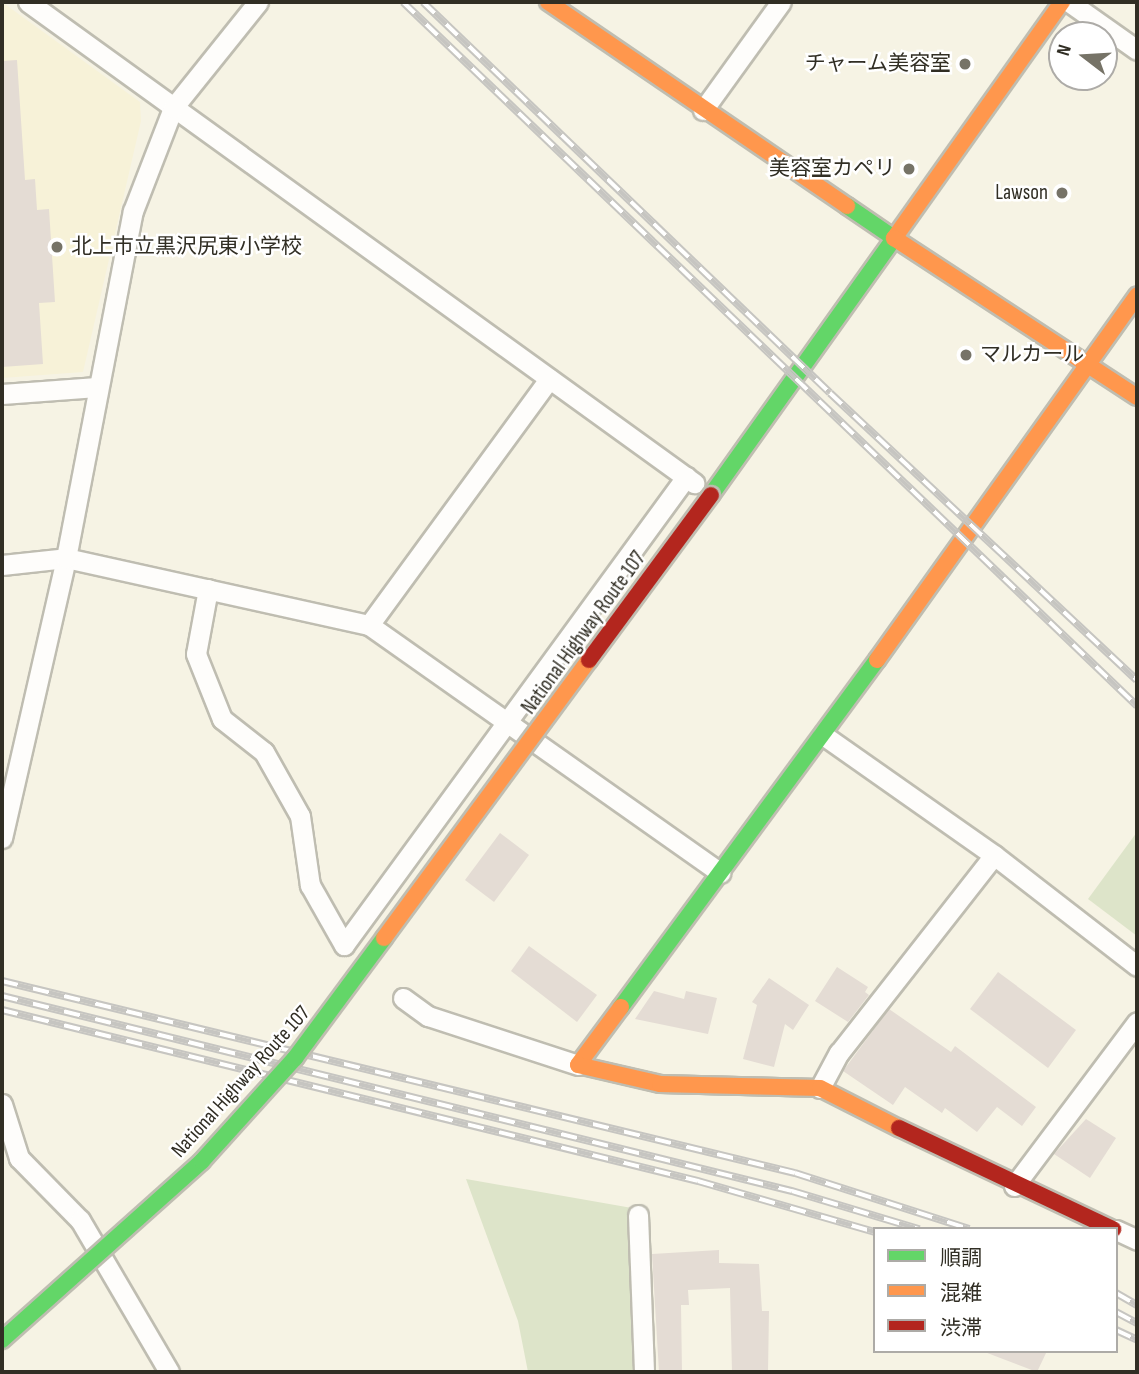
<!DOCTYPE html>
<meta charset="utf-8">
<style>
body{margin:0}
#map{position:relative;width:1139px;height:1374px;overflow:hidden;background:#f6f3e4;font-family:"Sofia Sans Condensed","Noto Sans JP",sans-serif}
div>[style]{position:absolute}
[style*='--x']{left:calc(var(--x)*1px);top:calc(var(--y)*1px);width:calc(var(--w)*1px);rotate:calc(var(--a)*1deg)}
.built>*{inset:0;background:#f7f2d8}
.green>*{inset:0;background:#dde4c9}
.building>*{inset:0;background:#e4dcd4}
.roads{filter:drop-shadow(2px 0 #bfbdb1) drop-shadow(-2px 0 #bfbdb1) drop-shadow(0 2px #bfbdb1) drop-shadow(0 -2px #bfbdb1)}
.street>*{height:19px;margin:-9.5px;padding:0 9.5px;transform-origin:9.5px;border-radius:9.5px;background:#fefdfb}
.fast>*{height:16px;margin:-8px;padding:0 8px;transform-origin:8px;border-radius:8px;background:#63d668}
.slow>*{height:16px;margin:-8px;padding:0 8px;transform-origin:8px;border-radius:8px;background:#ff974d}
.jam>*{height:16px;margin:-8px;padding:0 8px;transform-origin:8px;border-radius:8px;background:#b3261e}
.rail>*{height:8px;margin-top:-4px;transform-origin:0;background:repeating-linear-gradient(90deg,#fff 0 16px,#c6c5c1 0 32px);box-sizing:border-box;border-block:2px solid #c6c5c1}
.bridges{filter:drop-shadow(2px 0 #bfbdb1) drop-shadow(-2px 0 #bfbdb1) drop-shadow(0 2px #bfbdb1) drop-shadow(0 -2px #bfbdb1)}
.fast-bridge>*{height:16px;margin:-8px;padding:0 8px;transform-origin:8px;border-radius:8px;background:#63d668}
.slow-bridge>*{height:16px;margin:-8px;padding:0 8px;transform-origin:8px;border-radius:8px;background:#ff974d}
.jam-bridge>*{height:16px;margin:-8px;padding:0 8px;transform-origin:8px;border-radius:8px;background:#b3261e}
.dots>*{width:19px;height:19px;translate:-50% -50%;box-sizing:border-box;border:4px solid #fff;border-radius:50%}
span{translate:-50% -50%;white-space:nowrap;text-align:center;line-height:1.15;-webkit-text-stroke:5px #fff;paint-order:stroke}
.poi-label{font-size:21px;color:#312e24}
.right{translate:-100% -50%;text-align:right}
.left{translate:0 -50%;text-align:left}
.street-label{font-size:21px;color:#312e24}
.frame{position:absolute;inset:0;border:4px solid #312e24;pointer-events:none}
.legend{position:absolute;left:873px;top:1227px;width:245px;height:126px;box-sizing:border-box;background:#fff;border:2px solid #adaba7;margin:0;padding:9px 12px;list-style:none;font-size:21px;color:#312e24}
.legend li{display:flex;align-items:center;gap:14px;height:35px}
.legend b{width:35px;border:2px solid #adaba7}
.north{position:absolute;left:1048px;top:21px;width:70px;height:70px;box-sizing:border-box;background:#fff;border:2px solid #adaba7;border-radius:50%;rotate:287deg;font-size:19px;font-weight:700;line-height:28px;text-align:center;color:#312e24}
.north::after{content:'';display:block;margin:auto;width:24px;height:32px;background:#767367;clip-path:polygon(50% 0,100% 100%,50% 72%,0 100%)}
</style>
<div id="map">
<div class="built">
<div style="clip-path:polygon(2px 2px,140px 102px,141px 121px,83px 372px,2px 378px)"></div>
</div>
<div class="green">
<div style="clip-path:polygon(1137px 832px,1137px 936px,1088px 899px)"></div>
<div style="clip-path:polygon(466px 1179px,632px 1208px,637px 1372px,528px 1372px,518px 1321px)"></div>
</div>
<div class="building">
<div style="clip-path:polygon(17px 60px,25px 180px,35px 179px,37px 210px,49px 209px,55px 302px,39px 303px,43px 364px,2px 367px,2px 61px)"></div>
<div style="clip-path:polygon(500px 833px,529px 855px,494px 902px,465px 880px)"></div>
<div style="clip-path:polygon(529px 946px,597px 995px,577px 1022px,511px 971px)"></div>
<div style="clip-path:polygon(837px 967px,868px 987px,865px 992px,869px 995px,848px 1022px,815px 1001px)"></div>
<div style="clip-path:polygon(998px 972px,1076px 1030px,1048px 1068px,970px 1009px)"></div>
<div style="clip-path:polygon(769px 978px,809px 1005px,793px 1030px,785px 1024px,774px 1067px,743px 1059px,757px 1005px,752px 1002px)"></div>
<div style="clip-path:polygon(654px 991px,684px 999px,686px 991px,717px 998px,708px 1034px,635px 1019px)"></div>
<div style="clip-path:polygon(889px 1009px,951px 1052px,955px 1046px,1036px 1107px,1022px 1126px,997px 1107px,977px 1132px,945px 1108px,942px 1113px,905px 1087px,893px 1105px,843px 1071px)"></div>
<div style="clip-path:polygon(1086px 1119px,1116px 1138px,1090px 1178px,1054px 1154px)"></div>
<div style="clip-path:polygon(719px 1250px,719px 1263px,759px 1264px,762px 1311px,769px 1311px,768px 1372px,732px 1372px,730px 1288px,688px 1290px,689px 1305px,681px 1305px,682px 1372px,659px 1372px,652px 1254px)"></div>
<div style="clip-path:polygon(982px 1351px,1047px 1351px,1037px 1372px)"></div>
</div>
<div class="roads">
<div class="street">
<div style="--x:28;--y:2;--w:822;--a:35.84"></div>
<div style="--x:1069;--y:2;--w:83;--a:35.2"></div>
<div style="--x:703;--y:110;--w:133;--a:-54.2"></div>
<div style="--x:2;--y:394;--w:95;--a:-4.2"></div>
<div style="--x:2;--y:565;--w:64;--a:-6.2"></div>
<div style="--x:66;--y:558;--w:310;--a:12.5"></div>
<div style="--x:369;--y:625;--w:430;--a:35.2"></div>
<div style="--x:208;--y:589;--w:66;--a:100.5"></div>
<div style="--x:196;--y:654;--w:70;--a:68.2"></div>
<div style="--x:222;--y:719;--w:53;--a:38.2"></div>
<div style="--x:264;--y:752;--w:73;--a:60.6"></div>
<div style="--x:300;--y:816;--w:70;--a:81.8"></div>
<div style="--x:310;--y:885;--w:69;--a:60.5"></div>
<div style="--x:344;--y:945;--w:580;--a:-53.84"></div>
<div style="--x:369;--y:625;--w:305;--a:-53.8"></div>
<div style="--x:823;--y:735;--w:209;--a:35.1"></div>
<div style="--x:994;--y:855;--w:181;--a:37.8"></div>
<div style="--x:2;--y:838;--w:287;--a:-77.1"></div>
<div style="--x:66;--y:558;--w:353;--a:-79.1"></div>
<div style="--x:133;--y:211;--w:110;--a:-68.8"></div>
<div style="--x:173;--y:108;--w:136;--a:-51.3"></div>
<div style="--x:403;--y:998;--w:31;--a:36"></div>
<div style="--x:428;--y:1016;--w:158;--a:18.1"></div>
<div style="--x:820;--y:1088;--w:40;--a:-62"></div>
<div style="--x:839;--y:1053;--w:251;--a:-51.9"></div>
<div style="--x:2;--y:1104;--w:57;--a:72.5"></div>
<div style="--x:19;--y:1158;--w:87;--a:45.5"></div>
<div style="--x:80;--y:1220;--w:176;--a:59.6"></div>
<div style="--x:1014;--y:1186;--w:205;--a:-53.1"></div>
<div style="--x:638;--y:1215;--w:157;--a:87.8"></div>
<div style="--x:1116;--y:1230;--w:23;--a:25"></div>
</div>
<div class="fast">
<div style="--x:711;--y:495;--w:315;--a:-54.5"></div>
<div style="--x:894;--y:238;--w:57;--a:-145.8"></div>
<div style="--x:621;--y:1007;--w:431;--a:-53.6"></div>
</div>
<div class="slow">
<div style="--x:548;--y:2;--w:362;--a:34.3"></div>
<div style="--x:1062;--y:2;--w:290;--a:125.4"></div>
<div style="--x:894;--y:238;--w:290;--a:33.2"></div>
<div style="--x:877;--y:660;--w:448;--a:-54.5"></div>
<div style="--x:621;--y:1007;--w:72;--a:126.6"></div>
<div style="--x:578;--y:1065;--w:84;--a:13"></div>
<div style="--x:660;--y:1084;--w:160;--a:1.4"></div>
<div style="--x:820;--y:1088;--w:89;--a:26.9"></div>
</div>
<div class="jam">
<div style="--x:899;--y:1128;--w:237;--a:25.3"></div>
</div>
</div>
<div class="rail">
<div style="--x:403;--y:2;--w:1017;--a:43.8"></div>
<div style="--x:423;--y:2;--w:564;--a:43.85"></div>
<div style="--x:830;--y:393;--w:420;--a:43.1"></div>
<div style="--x:2;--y:981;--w:816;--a:13.61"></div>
<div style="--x:795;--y:1173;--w:183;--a:17.8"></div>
<div style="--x:2;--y:996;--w:814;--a:13.87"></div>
<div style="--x:792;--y:1191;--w:133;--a:16.7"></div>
<div style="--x:2;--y:1010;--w:717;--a:13.8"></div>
<div style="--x:698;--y:1181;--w:184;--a:16.1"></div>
<div style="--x:1116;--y:1293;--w:24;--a:30"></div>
<div style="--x:1116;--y:1312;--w:24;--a:28"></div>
<div style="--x:1116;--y:1330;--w:23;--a:25"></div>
</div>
<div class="bridges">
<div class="fast-bridge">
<div style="--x:2;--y:1340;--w:268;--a:-41.8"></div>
<div style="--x:202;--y:1161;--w:139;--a:-47.9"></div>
<div style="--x:295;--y:1058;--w:149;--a:-53.4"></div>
</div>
<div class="slow-bridge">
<div style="--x:384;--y:938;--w:345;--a:-53.6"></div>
</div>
<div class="jam-bridge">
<div style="--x:589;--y:660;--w:205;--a:-53.5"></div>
</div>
</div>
<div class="dots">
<div style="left:965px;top:64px;background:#767367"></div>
<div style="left:909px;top:169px;background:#767367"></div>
<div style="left:1062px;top:193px;background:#767367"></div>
<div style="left:57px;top:247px;background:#767367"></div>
<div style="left:966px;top:355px;background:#767367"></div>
</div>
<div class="poi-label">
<span class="right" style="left:951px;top:64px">チャーム美容室</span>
<span class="right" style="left:895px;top:169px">美容室カペリ</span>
<span class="right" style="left:1048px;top:193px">Lawson</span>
<span class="left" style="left:71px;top:247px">北上市立黒沢尻東小学校</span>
<span class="left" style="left:980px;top:355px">マルカール</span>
</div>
<div class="street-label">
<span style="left:584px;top:633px;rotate:-54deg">National Highway Route 107</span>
<span style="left:241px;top:1082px;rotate:-48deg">National Highway Route 107</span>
</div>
<div class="frame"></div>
<ul class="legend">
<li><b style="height:9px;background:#63d668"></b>順調</li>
<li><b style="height:9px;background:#ff974d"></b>混雑</li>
<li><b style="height:9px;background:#b3261e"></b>渋滞</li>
</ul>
<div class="north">N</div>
</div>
